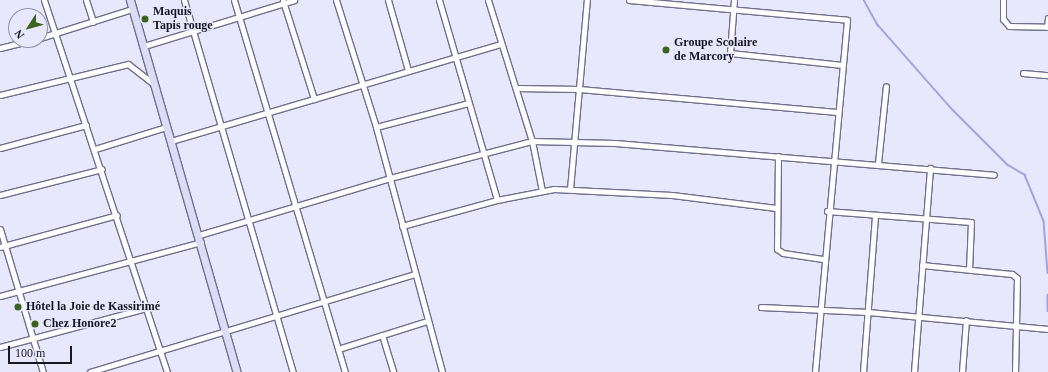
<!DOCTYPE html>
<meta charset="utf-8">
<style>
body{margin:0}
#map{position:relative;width:1048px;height:372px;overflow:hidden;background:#e7e8fc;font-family:Georgia,serif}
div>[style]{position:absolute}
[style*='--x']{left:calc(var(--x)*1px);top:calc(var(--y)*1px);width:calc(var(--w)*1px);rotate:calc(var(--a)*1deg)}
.stream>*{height:1.5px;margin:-0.75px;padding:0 0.75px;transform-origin:0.75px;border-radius:0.75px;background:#a4a3e1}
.roads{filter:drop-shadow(1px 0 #70708e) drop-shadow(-1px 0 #70708e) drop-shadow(0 1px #70708e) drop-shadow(0 -1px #70708e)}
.street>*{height:5px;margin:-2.5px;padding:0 2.5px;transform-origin:2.5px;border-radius:2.5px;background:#fff}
.secondary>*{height:7px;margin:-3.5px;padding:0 3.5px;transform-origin:3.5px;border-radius:3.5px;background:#dcdcf4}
.dots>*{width:11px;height:11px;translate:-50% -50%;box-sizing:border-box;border:2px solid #e7e8fc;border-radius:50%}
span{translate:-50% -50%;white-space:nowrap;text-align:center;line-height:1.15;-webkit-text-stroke:3px #e7e8fc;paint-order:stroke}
.poi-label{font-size:12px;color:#171723;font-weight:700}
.left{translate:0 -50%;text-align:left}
.north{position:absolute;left:8px;top:8px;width:40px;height:40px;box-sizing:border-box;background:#e7e8fc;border:1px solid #9494a5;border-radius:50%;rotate:234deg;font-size:11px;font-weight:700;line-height:16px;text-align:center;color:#171723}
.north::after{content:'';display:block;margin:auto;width:14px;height:18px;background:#3c641f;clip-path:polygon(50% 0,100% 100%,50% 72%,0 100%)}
.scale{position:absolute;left:8px;top:346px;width:64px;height:18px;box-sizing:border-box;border:2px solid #171723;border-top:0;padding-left:5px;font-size:12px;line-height:14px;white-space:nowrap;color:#171723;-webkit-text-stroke:3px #e7e8fc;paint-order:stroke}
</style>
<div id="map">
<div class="stream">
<div style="--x:864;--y:0;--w:29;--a:61"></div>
<div style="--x:878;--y:25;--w:113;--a:48.6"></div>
<div style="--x:953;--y:110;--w:78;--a:45"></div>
<div style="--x:1008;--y:165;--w:20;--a:30"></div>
<div style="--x:1025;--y:175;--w:50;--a:67.6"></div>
<div style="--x:1044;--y:221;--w:52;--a:85.6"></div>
<div style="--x:1048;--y:295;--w:16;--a:90"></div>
</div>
<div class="roads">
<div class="street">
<div style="--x:44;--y:0;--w:392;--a:71.7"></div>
<div style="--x:86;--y:0;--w:23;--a:72"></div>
<div style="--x:184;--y:0;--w:388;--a:73.7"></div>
<div style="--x:234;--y:0;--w:388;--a:73.4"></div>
<div style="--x:336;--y:0;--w:133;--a:72.5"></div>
<div style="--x:376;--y:127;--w:254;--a:74.9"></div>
<div style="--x:388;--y:0;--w:73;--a:74.1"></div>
<div style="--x:439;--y:0;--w:208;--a:73.8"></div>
<div style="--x:488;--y:0;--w:148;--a:72.7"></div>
<div style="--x:532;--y:141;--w:51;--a:78.7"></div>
<div style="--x:629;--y:0;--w:219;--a:5.2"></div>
<div style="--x:847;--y:20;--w:353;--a:95.2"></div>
<div style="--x:734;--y:0;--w:53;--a:94.3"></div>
<div style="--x:730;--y:53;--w:113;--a:6.1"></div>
<div style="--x:1003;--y:0;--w:19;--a:90"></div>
<div style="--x:1003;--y:19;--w:9;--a:49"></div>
<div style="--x:1009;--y:26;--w:39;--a:1"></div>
<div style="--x:283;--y:1;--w:103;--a:72.4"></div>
<div style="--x:1047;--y:27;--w:9;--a:-84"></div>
<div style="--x:40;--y:38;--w:96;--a:-17.5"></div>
<div style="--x:144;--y:46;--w:157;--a:-17"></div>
<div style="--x:0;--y:48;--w:33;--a:-14"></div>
<div style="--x:1023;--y:73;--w:25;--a:5"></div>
<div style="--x:516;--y:88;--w:63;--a:0.9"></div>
<div style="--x:579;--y:89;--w:259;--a:5.1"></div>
<div style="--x:0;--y:95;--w:132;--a:-13.6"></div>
<div style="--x:128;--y:64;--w:33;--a:38"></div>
<div style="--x:376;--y:127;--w:95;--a:-14.6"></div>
<div style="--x:171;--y:141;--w:343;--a:-16.4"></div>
<div style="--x:0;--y:148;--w:89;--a:-15"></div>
<div style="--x:95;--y:149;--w:74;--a:-17.2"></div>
<div style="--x:778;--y:156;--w:93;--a:90.6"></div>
<div style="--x:777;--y:249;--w:7;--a:34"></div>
<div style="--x:783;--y:253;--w:40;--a:8.5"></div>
<div style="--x:878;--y:163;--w:77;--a:-84.1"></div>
<div style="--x:570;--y:189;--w:190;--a:-84.9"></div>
<div style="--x:0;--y:195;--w:105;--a:-14.3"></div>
<div style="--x:827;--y:211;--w:144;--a:4.4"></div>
<div style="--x:971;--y:222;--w:47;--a:92.4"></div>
<div style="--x:402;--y:226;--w:98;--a:-15.3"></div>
<div style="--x:497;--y:200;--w:58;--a:-10.9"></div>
<div style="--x:554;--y:189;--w:118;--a:2.9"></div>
<div style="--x:672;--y:195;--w:105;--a:7.1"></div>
<div style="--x:0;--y:229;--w:149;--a:73.3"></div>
<div style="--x:199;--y:235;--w:199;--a:-16.6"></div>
<div style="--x:390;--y:178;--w:147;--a:-14.6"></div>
<div style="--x:532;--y:141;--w:83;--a:1.4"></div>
<div style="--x:615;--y:143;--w:380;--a:4.8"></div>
<div style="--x:0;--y:247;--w:121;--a:-15.3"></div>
<div style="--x:922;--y:265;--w:90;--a:5.7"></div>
<div style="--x:1012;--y:274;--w:6;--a:39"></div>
<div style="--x:1017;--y:278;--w:94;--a:91.2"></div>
<div style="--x:0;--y:296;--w:208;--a:-15"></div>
<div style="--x:761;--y:307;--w:107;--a:2.7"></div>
<div style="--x:868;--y:312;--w:181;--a:5.4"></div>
<div style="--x:382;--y:335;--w:39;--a:73"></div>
<div style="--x:0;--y:347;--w:152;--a:-14.9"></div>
<div style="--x:338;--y:349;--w:93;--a:-17.5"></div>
<div style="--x:90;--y:372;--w:338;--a:-16.8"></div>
<div style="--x:863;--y:372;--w:157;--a:-85.6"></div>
<div style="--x:914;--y:372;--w:205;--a:-85.5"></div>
<div style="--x:962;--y:372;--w:52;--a:-85.6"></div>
</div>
<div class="secondary">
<div style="--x:130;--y:0;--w:387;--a:74"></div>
</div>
</div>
<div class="dots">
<div style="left:145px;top:19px;background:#3c641f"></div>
<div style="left:666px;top:50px;background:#3c641f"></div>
<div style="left:18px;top:307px;background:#3c641f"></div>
<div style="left:35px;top:324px;background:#3c641f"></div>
</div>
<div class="poi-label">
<span class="left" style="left:153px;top:19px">Maquis<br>Tapis rouge</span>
<span class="left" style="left:674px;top:50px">Groupe Scolaire<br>de Marcory</span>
<span class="left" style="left:26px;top:307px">Hôtel la Joie de Kassirimé</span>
<span class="left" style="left:43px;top:324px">Chez Honore2</span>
</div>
<div class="north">N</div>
<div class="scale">100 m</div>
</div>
